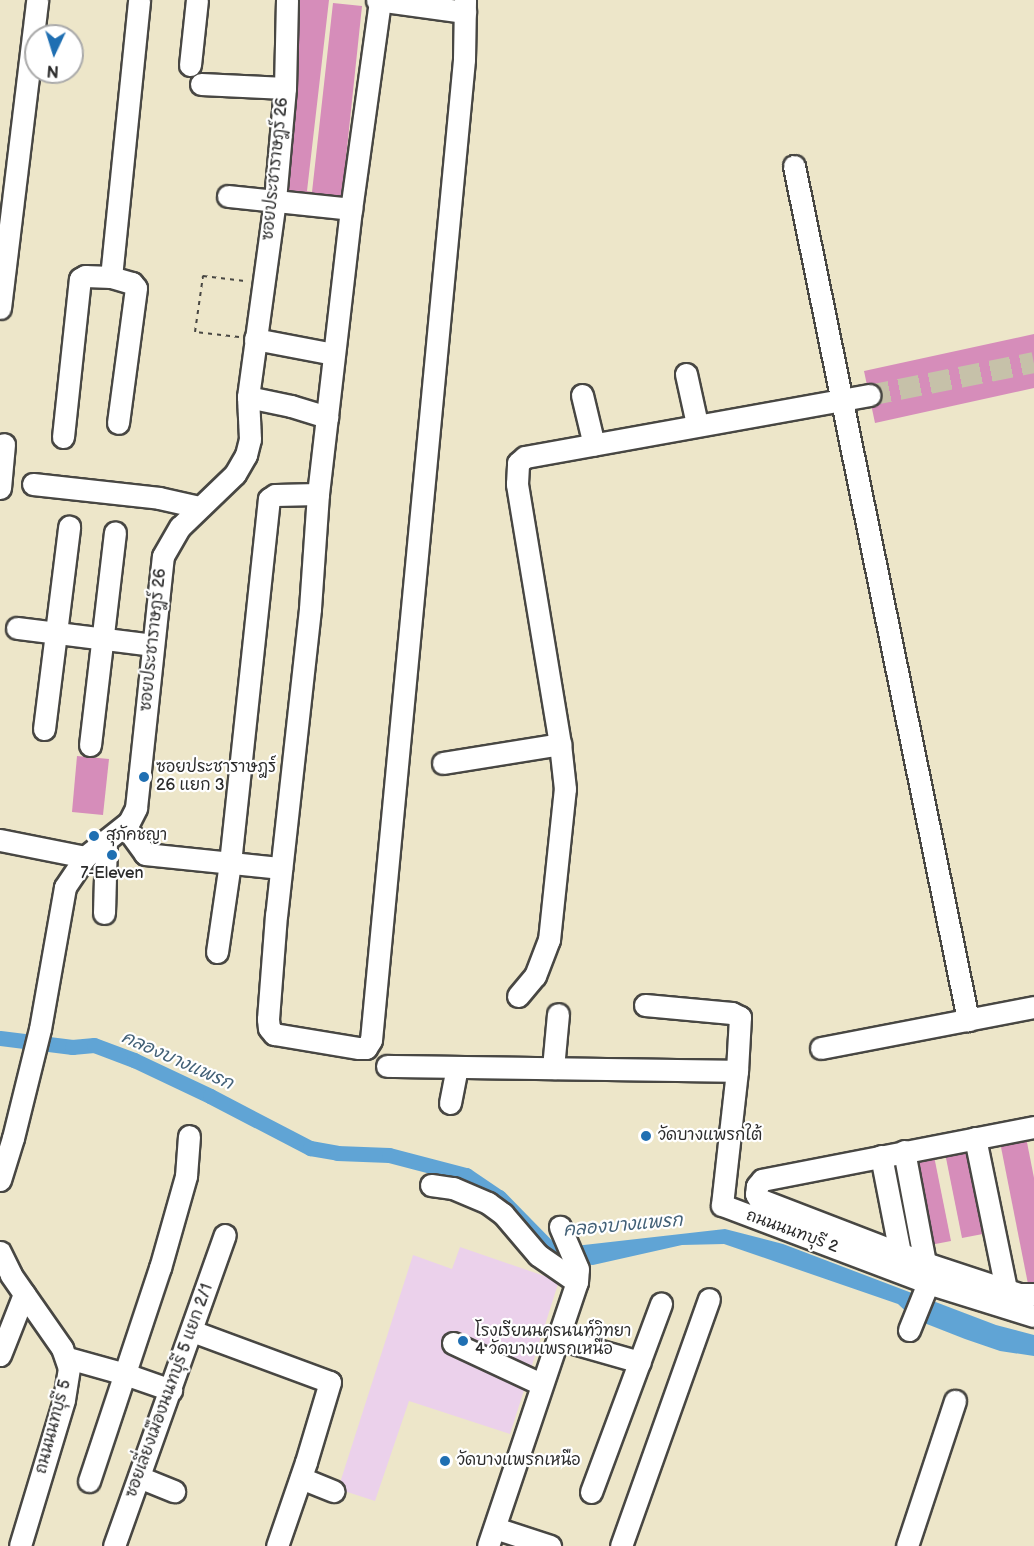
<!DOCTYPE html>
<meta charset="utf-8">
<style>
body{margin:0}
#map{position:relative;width:1034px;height:1546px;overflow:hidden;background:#ede6c9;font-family:"Balsamiq Sans","Playpen Sans Thai",sans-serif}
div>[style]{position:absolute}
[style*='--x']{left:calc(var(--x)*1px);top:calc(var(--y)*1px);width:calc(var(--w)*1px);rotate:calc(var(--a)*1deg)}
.built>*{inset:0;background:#ebd1eb}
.water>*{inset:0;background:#60a4d5}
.canal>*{height:15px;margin:-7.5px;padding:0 7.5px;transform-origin:7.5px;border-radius:7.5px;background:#60a4d5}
.building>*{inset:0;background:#d68dba}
.minor-tunnel>*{height:21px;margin-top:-10.5px;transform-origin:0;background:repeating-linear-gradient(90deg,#c6c1a9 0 21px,transparent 0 31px)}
.path>*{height:2px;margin-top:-1px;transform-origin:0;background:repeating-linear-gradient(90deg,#484743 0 4.5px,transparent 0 9px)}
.roads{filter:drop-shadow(2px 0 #484743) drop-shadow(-2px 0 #484743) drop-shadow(0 2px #484743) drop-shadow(0 -2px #484743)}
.minor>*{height:21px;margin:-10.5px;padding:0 10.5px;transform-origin:10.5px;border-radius:10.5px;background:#fff}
.dots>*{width:16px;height:16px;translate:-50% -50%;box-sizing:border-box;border:3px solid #fff;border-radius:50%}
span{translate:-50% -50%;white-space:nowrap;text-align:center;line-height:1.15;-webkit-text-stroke:4.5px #fff;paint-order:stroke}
.street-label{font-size:16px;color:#2b2b2b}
.poi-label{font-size:16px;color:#2b2b2b}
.left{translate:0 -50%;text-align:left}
.water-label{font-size:18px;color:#436177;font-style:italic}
.north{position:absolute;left:24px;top:24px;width:60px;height:60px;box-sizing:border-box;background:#fff;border:2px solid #aaa;border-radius:50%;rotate:184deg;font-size:16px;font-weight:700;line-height:24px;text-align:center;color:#2b2b2b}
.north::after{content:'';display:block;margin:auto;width:21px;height:27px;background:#1f6fb2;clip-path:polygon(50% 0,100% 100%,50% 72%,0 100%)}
</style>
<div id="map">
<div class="built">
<div style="clip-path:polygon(460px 1247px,559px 1281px,510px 1434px,409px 1401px,375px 1501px,338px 1489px,413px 1255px,452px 1269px)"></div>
</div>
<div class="water">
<div style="clip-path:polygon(725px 1229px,783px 1244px,996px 1325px,1034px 1335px,1034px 1356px,1000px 1351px,965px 1339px,914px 1319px,898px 1304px,724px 1244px,682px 1245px,593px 1265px,580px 1264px,575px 1246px)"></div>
</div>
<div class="canal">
<div style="--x:0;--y:1038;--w:73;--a:7.1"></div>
<div style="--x:72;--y:1047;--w:22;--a:-5"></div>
<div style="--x:94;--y:1045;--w:43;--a:20.6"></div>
<div style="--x:134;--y:1060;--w:84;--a:25.3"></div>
<div style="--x:210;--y:1096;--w:113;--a:27.5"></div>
<div style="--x:310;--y:1148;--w:27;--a:10"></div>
<div style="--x:337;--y:1153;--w:52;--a:2.2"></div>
<div style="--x:389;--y:1155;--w:80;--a:14.6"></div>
<div style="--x:466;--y:1175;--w:40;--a:34"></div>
<div style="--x:499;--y:1197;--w:73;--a:45.6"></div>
<div style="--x:550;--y:1249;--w:13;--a:27"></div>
<div style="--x:562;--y:1255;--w:17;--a:-7"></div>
</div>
<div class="building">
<div style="clip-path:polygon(297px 0,329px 0,307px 191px,312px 192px,333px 3px,362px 6px,341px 205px,275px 198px)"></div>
<div style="clip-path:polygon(1034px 334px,1034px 388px,875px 423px,864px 371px)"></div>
<div style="clip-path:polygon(77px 756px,109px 759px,103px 815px,72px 812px)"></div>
<div style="clip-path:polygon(1025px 1132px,1034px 1178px,1034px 1283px,1028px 1284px,999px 1137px)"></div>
<div style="clip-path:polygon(970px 1143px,988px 1233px,962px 1238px,944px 1148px)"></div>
<div style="clip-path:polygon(933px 1151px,951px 1241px,925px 1246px,907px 1156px)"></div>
</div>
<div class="minor-tunnel">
<div style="--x:869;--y:395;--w:168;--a:-11.3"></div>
</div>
<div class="path">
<div style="--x:239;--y:337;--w:44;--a:-173.5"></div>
<div style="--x:195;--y:332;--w:57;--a:-81.9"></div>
<div style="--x:203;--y:276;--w:42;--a:6.8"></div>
</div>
<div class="roads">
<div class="minor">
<div style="--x:377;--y:0;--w:89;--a:7.8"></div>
<div style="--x:380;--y:1;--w:210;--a:97.9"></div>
<div style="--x:351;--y:209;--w:287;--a:96.6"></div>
<div style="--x:318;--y:494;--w:115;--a:94"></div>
<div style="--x:310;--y:609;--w:308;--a:96.3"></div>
<div style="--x:276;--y:915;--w:104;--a:94.4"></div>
<div style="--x:268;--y:1019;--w:9;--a:84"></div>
<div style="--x:269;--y:1028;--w:8;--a:50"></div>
<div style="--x:274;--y:1034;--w:86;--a:9.4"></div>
<div style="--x:359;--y:1048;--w:7;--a:0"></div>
<div style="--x:366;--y:1048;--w:9;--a:-58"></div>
<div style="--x:371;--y:1040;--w:985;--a:-84.58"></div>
<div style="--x:464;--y:59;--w:59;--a:-89"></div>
<div style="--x:190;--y:65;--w:65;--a:-83.9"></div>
<div style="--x:201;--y:84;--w:84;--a:2.7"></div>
<div style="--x:794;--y:166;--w:872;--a:78.48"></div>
<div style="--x:228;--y:196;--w:124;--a:6"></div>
<div style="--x:111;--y:277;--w:22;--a:16"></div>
<div style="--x:132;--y:283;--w:6;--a:51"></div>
<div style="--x:136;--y:288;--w:136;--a:97.6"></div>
<div style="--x:0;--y:308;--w:310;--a:-83.1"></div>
<div style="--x:255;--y:339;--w:80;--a:10.8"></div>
<div style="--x:686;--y:374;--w:51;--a:77.6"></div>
<div style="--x:582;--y:395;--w:51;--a:76.5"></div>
<div style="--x:248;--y:397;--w:44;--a:11.8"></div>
<div style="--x:291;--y:406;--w:38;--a:17"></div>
<div style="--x:63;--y:437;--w:159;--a:-83.9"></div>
<div style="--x:80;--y:279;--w:6;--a:-31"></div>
<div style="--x:85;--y:276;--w:26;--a:2"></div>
<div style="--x:111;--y:277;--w:278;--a:-84.2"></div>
<div style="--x:33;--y:484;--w:127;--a:6.3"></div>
<div style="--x:159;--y:498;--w:41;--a:12.7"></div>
<div style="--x:0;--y:488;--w:44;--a:-84.8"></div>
<div style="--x:17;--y:628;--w:137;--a:7.1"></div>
<div style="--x:44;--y:729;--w:204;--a:-82.9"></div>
<div style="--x:90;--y:745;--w:214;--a:-83.3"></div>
<div style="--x:443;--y:763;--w:119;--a:-9.2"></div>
<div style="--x:125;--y:826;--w:34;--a:54"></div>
<div style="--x:145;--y:854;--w:137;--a:5.9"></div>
<div style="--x:0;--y:840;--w:87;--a:11.3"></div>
<div style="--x:104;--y:913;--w:72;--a:-88.4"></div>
<div style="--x:217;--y:952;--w:90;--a:-81.7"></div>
<div style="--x:230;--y:863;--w:366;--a:-83.9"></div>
<div style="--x:269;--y:499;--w:7;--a:-34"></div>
<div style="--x:275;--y:495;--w:43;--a:-1.3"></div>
<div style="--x:518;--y:996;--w:26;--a:-50"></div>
<div style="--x:535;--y:976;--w:39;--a:-69"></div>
<div style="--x:549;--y:940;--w:152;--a:-84"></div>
<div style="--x:565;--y:789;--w:45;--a:-96.3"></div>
<div style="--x:560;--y:744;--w:264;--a:-99.4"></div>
<div style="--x:517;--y:484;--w:21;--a:-87"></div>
<div style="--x:518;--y:463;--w:9;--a:-41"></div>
<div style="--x:525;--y:457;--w:350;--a:-10.2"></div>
<div style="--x:645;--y:1005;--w:87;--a:5.3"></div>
<div style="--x:732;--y:1013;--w:9;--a:27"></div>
<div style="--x:740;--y:1017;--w:54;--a:93.2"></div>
<div style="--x:737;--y:1071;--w:135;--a:96.4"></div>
<div style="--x:722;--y:1205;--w:220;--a:20.7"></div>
<div style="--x:928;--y:1283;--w:111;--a:17.3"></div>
<div style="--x:821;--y:1048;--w:217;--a:-10.9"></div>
<div style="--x:387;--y:1066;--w:350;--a:0.8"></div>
<div style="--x:553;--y:1068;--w:54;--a:-84.7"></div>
<div style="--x:450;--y:1103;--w:36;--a:-79"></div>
<div style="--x:1034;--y:1127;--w:277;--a:169"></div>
<div style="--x:762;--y:1180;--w:8;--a:130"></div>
<div style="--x:757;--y:1186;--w:8;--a:97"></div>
<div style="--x:756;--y:1194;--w:6;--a:59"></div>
<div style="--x:759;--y:1199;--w:178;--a:21.1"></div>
<div style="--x:925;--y:1263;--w:99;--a:18.3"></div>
<div style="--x:1019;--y:1294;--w:15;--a:0"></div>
<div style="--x:975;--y:1138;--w:154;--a:78.4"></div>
<div style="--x:904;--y:1151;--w:114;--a:79.4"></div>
<div style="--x:881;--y:1156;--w:99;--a:78.9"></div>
<div style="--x:0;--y:1180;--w:44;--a:-72.8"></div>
<div style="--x:13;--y:1138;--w:112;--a:-76.1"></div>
<div style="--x:40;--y:1029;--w:144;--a:-80"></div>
<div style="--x:65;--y:887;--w:36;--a:-56"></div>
<div style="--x:85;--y:857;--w:56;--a:-38.5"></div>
<div style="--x:129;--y:822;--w:16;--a:-63"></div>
<div style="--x:136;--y:808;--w:253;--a:-83.9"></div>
<div style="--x:163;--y:556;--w:34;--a:-60"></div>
<div style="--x:180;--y:527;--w:76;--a:-43.9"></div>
<div style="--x:235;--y:474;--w:22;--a:-60"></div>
<div style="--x:246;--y:455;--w:16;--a:-76"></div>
<div style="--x:250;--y:439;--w:42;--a:-92.7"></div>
<div style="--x:248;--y:397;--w:199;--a:-82.2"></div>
<div style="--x:275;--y:200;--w:112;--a:-84.9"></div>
<div style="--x:285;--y:88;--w:88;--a:-88.7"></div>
<div style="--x:431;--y:1185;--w:22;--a:8"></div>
<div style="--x:453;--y:1188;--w:38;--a:23"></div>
<div style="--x:488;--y:1203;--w:19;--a:36"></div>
<div style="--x:503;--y:1214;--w:54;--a:49.5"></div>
<div style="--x:538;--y:1255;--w:47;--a:34.7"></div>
<div style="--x:0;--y:1252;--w:25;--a:64"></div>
<div style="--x:11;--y:1275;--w:89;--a:55.1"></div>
<div style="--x:62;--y:1348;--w:21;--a:71"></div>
<div style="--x:69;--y:1368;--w:32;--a:99"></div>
<div style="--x:64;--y:1400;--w:152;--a:106.8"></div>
<div style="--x:909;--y:1330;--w:51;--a:-68"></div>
<div style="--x:192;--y:1331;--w:147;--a:20.3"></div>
<div style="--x:330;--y:1382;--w:84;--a:106.7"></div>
<div style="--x:306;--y:1462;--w:89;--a:109"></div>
<div style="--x:559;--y:1339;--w:84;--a:15.9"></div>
<div style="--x:453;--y:1343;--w:97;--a:25"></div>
<div style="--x:0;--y:1355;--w:66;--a:-68.5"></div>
<div style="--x:68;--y:1358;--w:59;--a:15.7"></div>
<div style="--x:125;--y:1374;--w:49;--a:19.2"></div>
<div style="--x:139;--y:1477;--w:38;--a:22"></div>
<div style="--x:301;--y:1478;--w:35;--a:22"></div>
<div style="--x:89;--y:1481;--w:225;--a:-71.6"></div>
<div style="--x:160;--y:1268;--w:96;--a:-74.2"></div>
<div style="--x:186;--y:1176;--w:40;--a:-85.7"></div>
<div style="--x:591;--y:1492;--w:201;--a:-69.6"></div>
<div style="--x:495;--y:1528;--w:58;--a:18.1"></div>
<div style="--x:114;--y:1546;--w:330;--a:-70.4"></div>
<div style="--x:488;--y:1546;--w:279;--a:-71.4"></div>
<div style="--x:577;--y:1282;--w:13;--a:-86"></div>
<div style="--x:578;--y:1269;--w:46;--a:-113.2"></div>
<div style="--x:621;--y:1546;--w:262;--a:-70.4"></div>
<div style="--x:907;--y:1546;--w:153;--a:-71.7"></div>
</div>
</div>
<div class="dots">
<div style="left:144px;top:777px;background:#1f6fb2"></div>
<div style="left:94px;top:836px;background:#1f6fb2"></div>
<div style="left:112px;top:855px;background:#1f6fb2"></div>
<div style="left:646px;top:1136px;background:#1f6fb2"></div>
<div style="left:463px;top:1341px;background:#1f6fb2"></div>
<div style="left:445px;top:1461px;background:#1f6fb2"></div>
</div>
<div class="street-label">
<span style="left:276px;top:169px;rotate:-84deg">ซอยประชาราษฎร์ 26</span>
<span style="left:154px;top:640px;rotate:-84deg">ซอยประชาราษฎร์ 26</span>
<span style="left:792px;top:1232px;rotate:20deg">ถนนนนทบุรี 2</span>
<span style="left:170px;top:1391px;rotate:-70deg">ซอยเลี่ยงเมืองนนทบุรี 5 แยก 2/1</span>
<span style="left:54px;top:1427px;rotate:-75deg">ถนนนนทบุรี 5</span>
</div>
<div class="poi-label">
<span class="left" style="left:156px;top:777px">ซอยประชาราษฎร์<br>26 แยก 3</span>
<span class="left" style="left:106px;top:836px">สุภัคชญา</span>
<span style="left:112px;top:874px">7-Eleven</span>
<span class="left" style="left:658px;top:1136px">วัดบางแพรกใต้</span>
<span class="left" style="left:475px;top:1341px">โรงเรียนนครนนท์วิทยา<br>4 วัดบางแพรกเหนือ</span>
<span class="left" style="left:457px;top:1461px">วัดบางแพรกเหนือ</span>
</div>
<div class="water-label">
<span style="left:177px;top:1061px;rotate:24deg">คลองบางแพรก</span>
<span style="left:623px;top:1226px;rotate:-5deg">คลองบางแพรก</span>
</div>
<div class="north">N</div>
</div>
